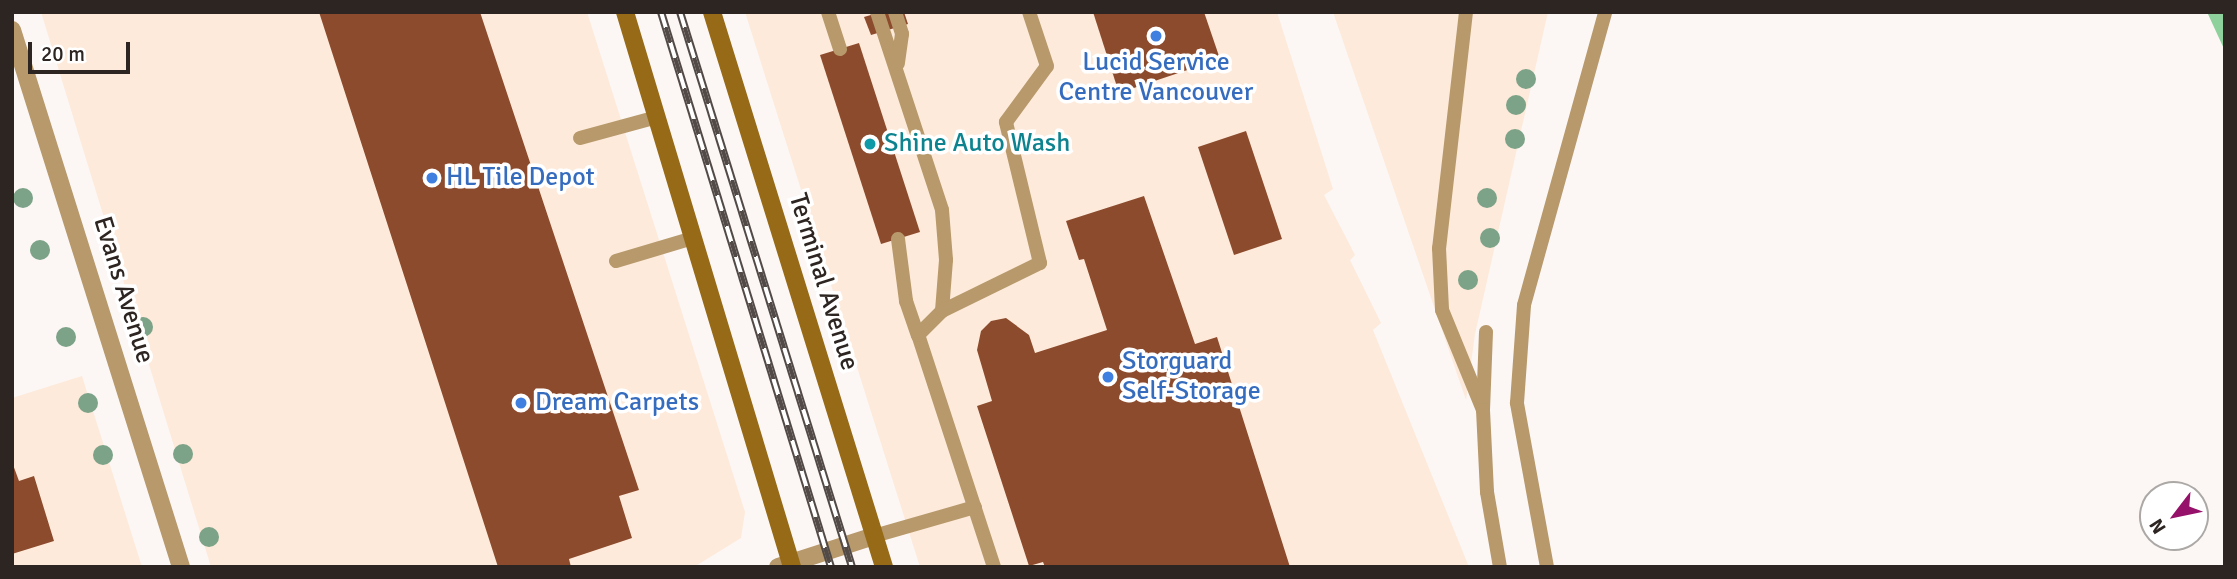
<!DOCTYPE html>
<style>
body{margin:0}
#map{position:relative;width:2237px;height:579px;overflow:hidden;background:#fcf7f5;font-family:Signika,sans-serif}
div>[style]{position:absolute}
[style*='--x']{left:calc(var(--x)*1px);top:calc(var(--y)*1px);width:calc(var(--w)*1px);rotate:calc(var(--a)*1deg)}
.commercial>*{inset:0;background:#fdeada}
.forest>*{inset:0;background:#8fd19d}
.building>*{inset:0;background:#8d4b2d}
.lane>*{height:14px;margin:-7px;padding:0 7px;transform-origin:7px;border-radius:7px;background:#b7996b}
.street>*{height:18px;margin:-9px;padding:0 9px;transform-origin:9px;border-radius:9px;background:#b7996b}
.secondary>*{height:18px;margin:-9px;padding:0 9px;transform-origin:9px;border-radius:9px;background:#966a17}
.rail>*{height:8px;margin-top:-4px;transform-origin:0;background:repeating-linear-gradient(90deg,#fff 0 16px,#524a47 0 32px);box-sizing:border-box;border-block:2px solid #524a47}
.trees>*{width:20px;height:20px;margin:-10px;border-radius:50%;background:#7ca287}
.dots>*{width:19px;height:19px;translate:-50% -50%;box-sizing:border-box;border:4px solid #fff;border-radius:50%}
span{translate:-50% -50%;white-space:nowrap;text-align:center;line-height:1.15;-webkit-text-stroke:7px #fff;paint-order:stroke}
.shop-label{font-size:26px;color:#366cbe}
.left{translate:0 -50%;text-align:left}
.culture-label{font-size:26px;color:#0d838f}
.street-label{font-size:26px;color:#2d2521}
.frame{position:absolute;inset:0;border:14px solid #2d2521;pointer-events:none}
.north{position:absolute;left:2139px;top:481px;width:70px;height:70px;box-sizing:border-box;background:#fff;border:2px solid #aba8a6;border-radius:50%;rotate:238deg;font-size:19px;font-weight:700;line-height:28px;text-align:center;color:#2d2521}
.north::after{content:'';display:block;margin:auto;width:24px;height:32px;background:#95116a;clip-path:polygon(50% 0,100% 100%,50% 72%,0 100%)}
.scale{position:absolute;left:28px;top:42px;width:102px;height:32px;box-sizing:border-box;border:4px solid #2d2521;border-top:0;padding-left:9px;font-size:21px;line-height:24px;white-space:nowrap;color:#2d2521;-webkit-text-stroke:5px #fff;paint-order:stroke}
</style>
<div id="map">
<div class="commercial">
<div style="clip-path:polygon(41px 12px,587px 12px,745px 512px,741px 538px,694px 567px,211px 567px)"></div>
<div style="clip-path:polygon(745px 12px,1277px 12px,1333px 189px,1324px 195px,1355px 255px,1350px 260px,1381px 323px,1373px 330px,1469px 567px,920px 567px)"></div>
<div style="clip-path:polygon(1333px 12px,1548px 12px,1475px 334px,1466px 400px)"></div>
<div style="clip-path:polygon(82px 376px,142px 567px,12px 567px,12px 398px)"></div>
</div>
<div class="forest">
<div style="clip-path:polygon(2207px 12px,2225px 12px,2225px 51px)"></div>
</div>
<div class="building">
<div style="clip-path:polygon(319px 12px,480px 12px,639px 490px,619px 496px,632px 538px,569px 559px,571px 567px,498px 567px)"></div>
<div style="clip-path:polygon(881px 12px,904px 12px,908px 24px,871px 35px,864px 17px)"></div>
<div style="clip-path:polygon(1093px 12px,1204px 12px,1220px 59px,1119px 93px)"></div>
<div style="clip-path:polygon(859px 43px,920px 232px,881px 244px,820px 55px)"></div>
<div style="clip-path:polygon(1246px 131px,1282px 239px,1234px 255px,1198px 147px)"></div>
<div style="clip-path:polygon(1144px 196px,1195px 344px,1217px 337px,1290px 567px,1045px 567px,1043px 562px,1029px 566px,977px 406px,992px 401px,977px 350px,981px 331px,991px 321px,1006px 318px,1029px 335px,1035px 353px,1107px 330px,1084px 259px,1079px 260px,1066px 221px)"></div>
<div style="clip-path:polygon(12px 462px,19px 481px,34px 476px,54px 541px,12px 554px)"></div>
</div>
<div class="lane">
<div style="--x:828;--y:12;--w:39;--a:72"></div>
<div style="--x:877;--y:12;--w:208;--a:71.8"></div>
<div style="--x:942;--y:210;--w:50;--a:85.4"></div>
<div style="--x:946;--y:260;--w:51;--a:94.5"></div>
<div style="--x:895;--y:12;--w:23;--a:72"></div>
<div style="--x:902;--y:34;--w:30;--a:98"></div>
<div style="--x:1466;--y:12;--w:238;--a:96.5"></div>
<div style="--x:1439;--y:248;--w:62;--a:87.2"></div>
<div style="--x:1442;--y:310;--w:108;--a:67.7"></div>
<div style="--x:580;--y:138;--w:80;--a:-15.3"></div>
<div style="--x:898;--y:239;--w:63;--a:82.6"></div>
<div style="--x:906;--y:301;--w:36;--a:71"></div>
<div style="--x:616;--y:261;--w:80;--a:-16.6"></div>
<div style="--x:1486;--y:332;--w:78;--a:92.2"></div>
<div style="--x:1483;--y:410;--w:82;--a:87.2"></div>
<div style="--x:1487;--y:492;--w:76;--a:80.2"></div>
<div style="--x:874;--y:536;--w:105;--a:-16"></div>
<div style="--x:994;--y:567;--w:244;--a:-108.1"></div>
<div style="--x:918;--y:335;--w:34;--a:-45"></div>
<div style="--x:942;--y:311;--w:109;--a:-26.1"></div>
<div style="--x:1040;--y:263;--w:145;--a:-103.6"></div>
<div style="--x:1006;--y:122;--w:69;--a:-53.8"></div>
<div style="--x:1047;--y:66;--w:57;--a:-108.4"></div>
<div style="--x:1547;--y:567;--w:167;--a:-100.4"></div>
<div style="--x:1517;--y:403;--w:98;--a:-85.9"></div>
<div style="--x:1524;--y:305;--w:304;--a:-74.5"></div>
</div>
<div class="street">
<div style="--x:12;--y:30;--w:563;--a:72.53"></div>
<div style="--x:778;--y:567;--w:101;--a:-17.9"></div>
</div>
<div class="secondary">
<div style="--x:625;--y:12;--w:580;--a:73.25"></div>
<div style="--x:712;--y:12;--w:581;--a:72.78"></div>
</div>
<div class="rail">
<div style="--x:661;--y:12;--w:580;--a:72.97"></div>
<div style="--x:680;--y:12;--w:581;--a:72.78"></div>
</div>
<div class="trees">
<div style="left:1526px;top:79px"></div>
<div style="left:1516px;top:105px"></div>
<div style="left:1515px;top:139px"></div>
<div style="left:23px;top:198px"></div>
<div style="left:1487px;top:198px"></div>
<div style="left:1490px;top:238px"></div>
<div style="left:40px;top:250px"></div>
<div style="left:1468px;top:280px"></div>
<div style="left:143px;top:327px"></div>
<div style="left:66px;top:337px"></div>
<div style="left:88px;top:403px"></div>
<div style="left:183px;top:454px"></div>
<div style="left:103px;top:455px"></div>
<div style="left:209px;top:537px"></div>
</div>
<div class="dots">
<div style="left:1156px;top:36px;background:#3f7fe0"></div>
<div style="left:870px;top:144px;background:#0f9aa8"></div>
<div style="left:432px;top:178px;background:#3f7fe0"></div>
<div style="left:1108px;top:377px;background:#3f7fe0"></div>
<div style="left:521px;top:403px;background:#3f7fe0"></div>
</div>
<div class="shop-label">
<span style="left:1156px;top:78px">Lucid Service<br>Centre Vancouver</span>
<span class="left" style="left:446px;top:178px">HL Tile Depot</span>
<span class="left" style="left:1122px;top:377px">Storguard<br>Self-Storage</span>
<span class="left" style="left:535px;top:403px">Dream Carpets</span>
</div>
<div class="culture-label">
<span class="left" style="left:884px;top:144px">Shine Auto Wash</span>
</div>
<div class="street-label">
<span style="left:823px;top:282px;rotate:73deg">Terminal Avenue</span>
<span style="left:123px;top:290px;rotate:73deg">Evans Avenue</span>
</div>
<div class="frame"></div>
<div class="north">N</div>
<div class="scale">20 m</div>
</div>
